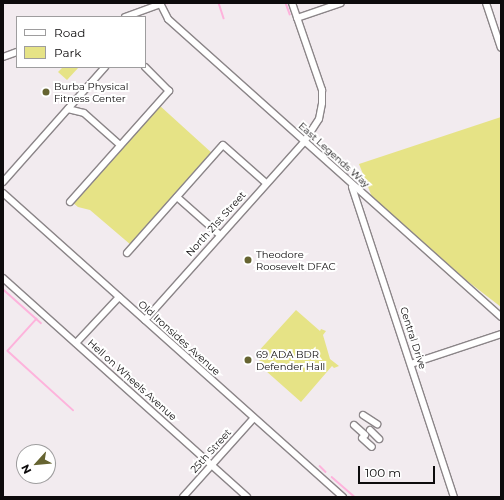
<!DOCTYPE html>
<style>
body{margin:0}
#map{position:relative;width:504px;height:500px;overflow:hidden;background:#f2ebef;font-family:Montserrat,sans-serif}
div>[style]{position:absolute}
[style*='--x']{left:calc(var(--x)*1px);top:calc(var(--y)*1px);width:calc(var(--w)*1px);rotate:calc(var(--a)*1deg)}
.green>*{inset:0;background:#e6e386}
.stream>*{height:1.5px;margin:-0.75px;padding:0 0.75px;transform-origin:0.75px;border-radius:0.75px;background:#feb3dc}
.roads{filter:drop-shadow(1px 0 #8b8588) drop-shadow(-1px 0 #8b8588) drop-shadow(0 1px #8b8588) drop-shadow(0 -1px #8b8588)}
.minor>*{height:6px;margin:-3px;padding:0 3px;transform-origin:3px;border-radius:3px;background:#fff}
.dots>*{width:11px;height:11px;translate:-50% -50%;box-sizing:border-box;border:2px solid #fff;border-radius:50%}
span{translate:-50% -50%;white-space:nowrap;text-align:center;line-height:1.15;-webkit-text-stroke:4px #fff;paint-order:stroke}
.poi-label{font-size:10px;color:#0d0b0c}
.left{translate:0 -50%;text-align:left}
.street-label{font-size:10px;color:#0d0b0c}
.frame{position:absolute;inset:0;border:4px solid #0d0b0c;pointer-events:none}
.legend{position:absolute;left:16px;top:16px;width:130px;height:52px;box-sizing:border-box;background:#fff;border:1px solid #9e9d9e;margin:0;padding:5px 7px;list-style:none;font-size:12px;color:#0d0b0c}
.legend li{display:flex;align-items:center;gap:8px;height:20px}
.legend b{width:20px;border:1px solid #9e9d9e}
.north{position:absolute;left:16px;top:444px;width:40px;height:40px;box-sizing:border-box;background:#fff;border:1px solid #9e9d9e;border-radius:50%;rotate:243deg;font-size:11px;font-weight:700;line-height:16px;text-align:center;color:#0d0b0c}
.north::after{content:'';display:block;margin:auto;width:14px;height:18px;background:#666431;clip-path:polygon(50% 0,100% 100%,50% 72%,0 100%)}
.scale{position:absolute;left:358px;top:466px;width:77px;height:18px;box-sizing:border-box;border:2px solid #0d0b0c;border-top:0;padding-left:5px;font-size:12px;line-height:14px;white-space:nowrap;color:#0d0b0c;-webkit-text-stroke:3px #fff;paint-order:stroke}
</style>
<div id="map">
<div class="green">
<div style="clip-path:polygon(63px 67px,79px 67px,67px 80px,58px 72px)"></div>
<div style="clip-path:polygon(159px 105px,213px 154px,131px 245px,90px 210px,78px 207px,72px 202px)"></div>
<div style="clip-path:polygon(501px 117px,501px 307px,466px 280px,372px 197px,359px 164px)"></div>
<div style="clip-path:polygon(296px 310px,320px 331px,321px 329px,326px 331px,323px 335px,330px 359px,339px 366px,334px 368px,332px 366px,301px 402px,257px 363px,261px 359px,256px 354px)"></div>
</div>
<div class="stream">
<div style="--x:219;--y:3;--w:16;--a:72"></div>
<div style="--x:286;--y:3;--w:12;--a:70"></div>
<div style="--x:167;--y:4;--w:1;--a:-90"></div>
<div style="--x:3;--y:289;--w:51;--a:41.8"></div>
<div style="--x:37;--y:319;--w:43;--a:132.2"></div>
<div style="--x:8;--y:351;--w:88;--a:42.2"></div>
<div style="--x:320;--y:466;--w:8;--a:45"></div>
<div style="--x:332;--y:477;--w:30;--a:41"></div>
</div>
<div class="roads">
<div class="minor">
<div style="--x:160;--y:3;--w:18;--a:63"></div>
<div style="--x:168;--y:19;--w:447;--a:41.8"></div>
<div style="--x:486;--y:3;--w:47;--a:71.6"></div>
<div style="--x:125;--y:17;--w:38;--a:-20"></div>
<div style="--x:297;--y:18;--w:46;--a:-18.8"></div>
<div style="--x:3;--y:57;--w:15;--a:-20"></div>
<div style="--x:68;--y:109;--w:16;--a:14"></div>
<div style="--x:84;--y:113;--w:48;--a:41.6"></div>
<div style="--x:3;--y:182;--w:154;--a:-48.4"></div>
<div style="--x:352;--y:187;--w:326;--a:71.8"></div>
<div style="--x:3;--y:193;--w:456;--a:41.8"></div>
<div style="--x:177;--y:197;--w:57;--a:41.5"></div>
<div style="--x:70;--y:202;--w:149;--a:-48.3"></div>
<div style="--x:169;--y:91;--w:34;--a:-135"></div>
<div style="--x:127;--y:253;--w:144;--a:-48.4"></div>
<div style="--x:223;--y:145;--w:57;--a:41.5"></div>
<div style="--x:3;--y:278;--w:328;--a:41.9"></div>
<div style="--x:145;--y:320;--w:239;--a:-48.2"></div>
<div style="--x:304;--y:142;--w:27;--a:-57"></div>
<div style="--x:319;--y:119;--w:16;--a:-79"></div>
<div style="--x:322;--y:103;--w:13;--a:-90"></div>
<div style="--x:322;--y:90;--w:92;--a:-109"></div>
<div style="--x:76;--y:343;--w:63;--a:-46.9"></div>
<div style="--x:411;--y:364;--w:95;--a:-18.4"></div>
<div style="--x:363;--y:415;--w:17;--a:33"></div>
<div style="--x:354;--y:425;--w:15;--a:42"></div>
<div style="--x:370;--y:430;--w:13;--a:45"></div>
<div style="--x:362;--y:438;--w:13;--a:42"></div>
<div style="--x:183;--y:497;--w:106;--a:-48.1"></div>
</div>
</div>
<div class="dots">
<div style="left:46px;top:92px;background:#666431"></div>
<div style="left:248px;top:260px;background:#666431"></div>
<div style="left:248px;top:360px;background:#666431"></div>
</div>
<div class="poi-label">
<span class="left" style="left:54px;top:92px">Burba Physical<br>Fitness Center</span>
<span class="left" style="left:256px;top:260px">Theodore<br>Roosevelt DFAC</span>
<span class="left" style="left:256px;top:360px">69 ADA BDR<br>Defender Hall</span>
</div>
<div class="street-label">
<span style="left:334px;top:155px;rotate:42deg">East Legends Way</span>
<span style="left:216px;top:224px;rotate:-48deg">North 21st Street</span>
<span style="left:179px;top:338px;rotate:42deg">Old Ironsides Avenue</span>
<span style="left:413px;top:338px;rotate:72deg">Central Drive</span>
<span style="left:132px;top:380px;rotate:42deg">Hell on Wheels Avenue</span>
<span style="left:211px;top:451px;rotate:-48deg">25th Street</span>
</div>
<div class="frame"></div>
<ul class="legend">
<li><b style="height:5px;background:#fff"></b>Road</li>
<li><b style="height:11px;background:#e6e386"></b>Park</li>
</ul>
<div class="north">N</div>
<div class="scale">100 m</div>
</div>
